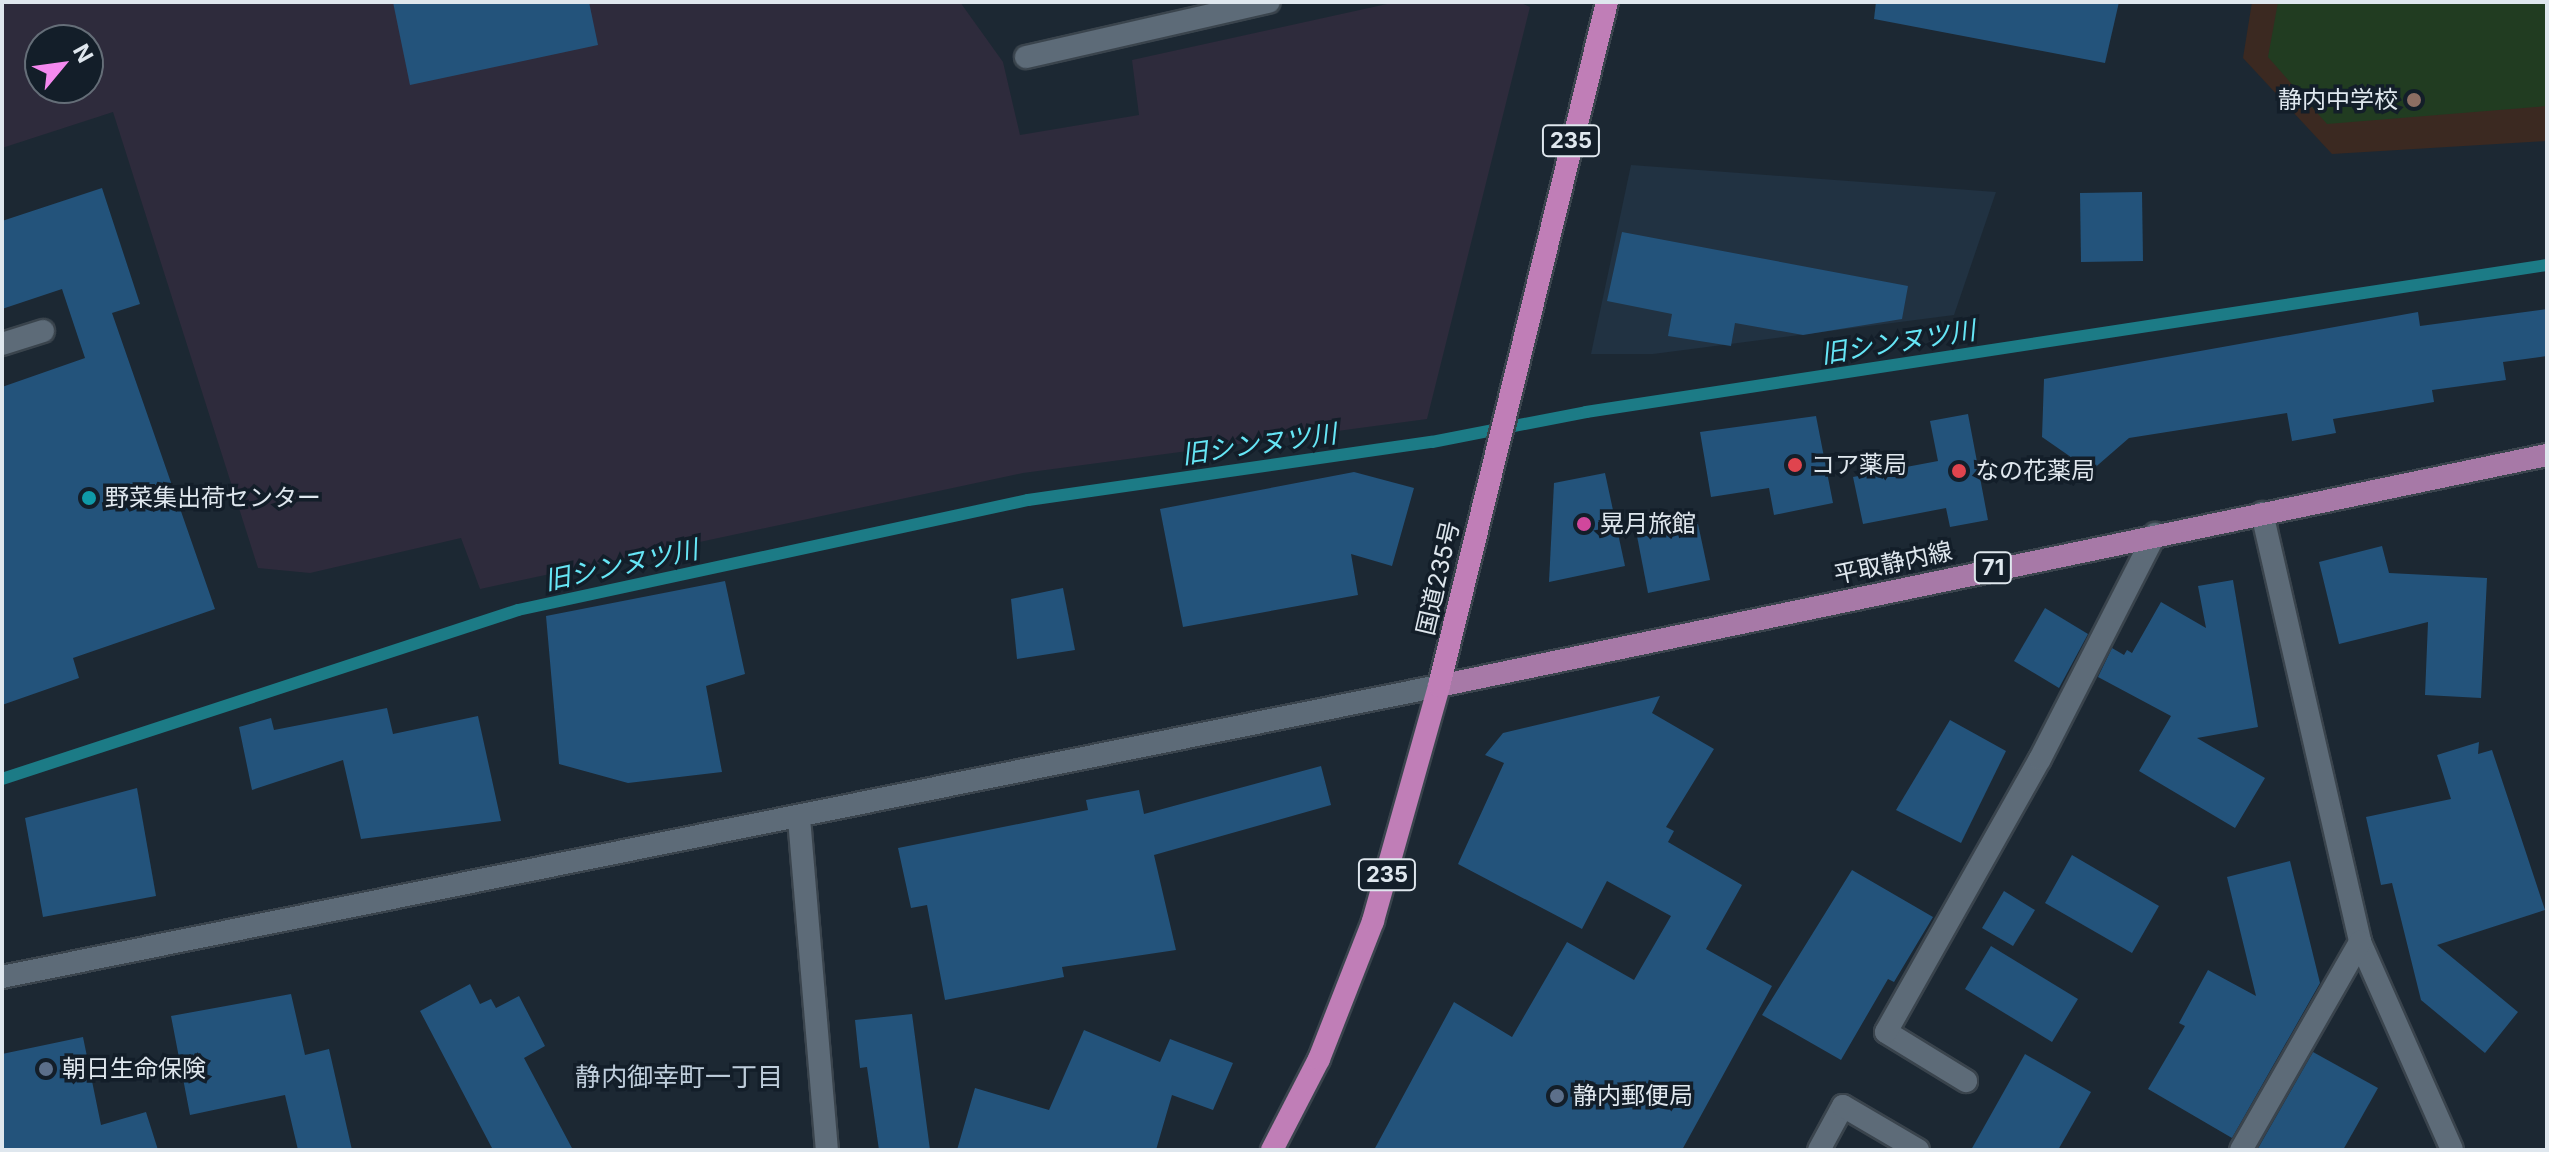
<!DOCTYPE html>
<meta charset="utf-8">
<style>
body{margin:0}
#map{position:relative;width:2549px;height:1152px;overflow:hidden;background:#1c2833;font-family:Inter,"Noto Sans JP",sans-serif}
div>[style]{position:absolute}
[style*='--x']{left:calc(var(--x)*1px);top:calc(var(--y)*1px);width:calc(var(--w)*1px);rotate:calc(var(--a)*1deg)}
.built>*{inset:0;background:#213242}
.industrial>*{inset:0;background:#2e2b3c}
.education>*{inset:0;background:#3b2921}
.green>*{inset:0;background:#213c21}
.stream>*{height:12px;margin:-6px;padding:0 6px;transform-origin:6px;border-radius:6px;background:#1c7b86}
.building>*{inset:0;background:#23537b}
.roads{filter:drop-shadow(2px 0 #3a444d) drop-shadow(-2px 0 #3a444d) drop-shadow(0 2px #3a444d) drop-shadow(0 -2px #3a444d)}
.service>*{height:22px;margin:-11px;padding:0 11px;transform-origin:11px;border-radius:11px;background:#5d6b78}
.minor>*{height:22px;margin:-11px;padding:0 11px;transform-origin:11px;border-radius:11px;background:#5d6b78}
.tertiary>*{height:22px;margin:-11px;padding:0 11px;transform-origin:11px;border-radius:11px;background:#5d6b78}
.primary>*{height:22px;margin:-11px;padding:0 11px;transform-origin:11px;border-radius:11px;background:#a779a7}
.trunk>*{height:22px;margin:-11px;padding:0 11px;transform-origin:11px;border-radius:11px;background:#c07eb7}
.dots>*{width:22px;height:22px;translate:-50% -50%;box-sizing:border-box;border:4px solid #131e29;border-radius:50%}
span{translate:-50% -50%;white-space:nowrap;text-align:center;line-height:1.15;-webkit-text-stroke:7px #131e29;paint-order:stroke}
.shield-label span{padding:2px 6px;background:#131e29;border:2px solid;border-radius:6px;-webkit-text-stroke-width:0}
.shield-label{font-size:22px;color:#dfe7ee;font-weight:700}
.poi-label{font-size:24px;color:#dfe7ee}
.right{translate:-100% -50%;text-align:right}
.left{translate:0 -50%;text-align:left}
.street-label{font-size:24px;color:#dfe7ee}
.water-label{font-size:26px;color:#66e6f6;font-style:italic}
.neighbourhood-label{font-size:26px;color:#becddb}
.frame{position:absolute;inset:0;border:4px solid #dfe7ee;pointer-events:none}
.north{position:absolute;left:24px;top:24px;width:80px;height:80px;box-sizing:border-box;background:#131e29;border:2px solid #656e78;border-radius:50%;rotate:61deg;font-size:22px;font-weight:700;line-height:32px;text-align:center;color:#dfe7ee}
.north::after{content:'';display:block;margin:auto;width:28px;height:36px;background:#f589ef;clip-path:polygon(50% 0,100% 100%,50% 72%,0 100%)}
</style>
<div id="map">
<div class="built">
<div style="clip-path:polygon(1631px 165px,1996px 192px,1954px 315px,1653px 354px,1591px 354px)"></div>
</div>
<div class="industrial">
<div style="clip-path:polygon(evenodd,2px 2px,960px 2px,1003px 62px,1020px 135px,1139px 115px,1132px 60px,1396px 2px,1519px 2px,1530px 7px,1427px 419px,1023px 473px,480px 589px,461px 538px,310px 573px,258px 568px,113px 112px,2px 148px,2px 2px,40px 40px,88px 40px,88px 88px,40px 88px,40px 40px)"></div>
</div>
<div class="education">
<div style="clip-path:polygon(2252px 2px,2547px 2px,2547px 141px,2332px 154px,2243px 58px)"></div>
</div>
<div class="green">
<div style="clip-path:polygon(2278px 2px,2547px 2px,2547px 106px,2327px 124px,2268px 57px)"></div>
</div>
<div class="stream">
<div style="--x:2;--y:779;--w:543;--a:-18.13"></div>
<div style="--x:518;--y:610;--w:522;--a:-12.17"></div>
<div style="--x:1028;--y:500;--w:408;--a:-8.2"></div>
<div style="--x:1432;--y:442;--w:157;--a:-11"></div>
<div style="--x:1586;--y:412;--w:972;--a:-8.7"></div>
</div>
<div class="building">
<div style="clip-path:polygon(393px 2px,589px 2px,598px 45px,410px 85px)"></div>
<div style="clip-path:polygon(1876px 2px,2119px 2px,2105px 63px,1874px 19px)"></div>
<div style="clip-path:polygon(102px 188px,140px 304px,112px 313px,215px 609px,73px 658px,79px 678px,2px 705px,2px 387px,85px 358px,62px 289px,2px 309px,2px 221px)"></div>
<div style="clip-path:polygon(2142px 192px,2143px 261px,2081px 262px,2080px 193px)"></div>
<div style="clip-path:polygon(1622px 232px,1908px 286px,1902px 319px,1803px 335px,1735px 323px,1731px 346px,1668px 336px,1672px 314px,1607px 301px)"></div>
<div style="clip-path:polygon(2547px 309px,2547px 356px,2503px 362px,2506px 380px,2432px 390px,2434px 402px,2333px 419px,2336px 433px,2292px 441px,2287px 413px,2129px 438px,2091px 471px,2042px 437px,2044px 379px,2418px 312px,2420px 326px)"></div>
<div style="clip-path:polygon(1968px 414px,1988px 520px,1950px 527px,1946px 508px,1863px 524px,1853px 477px,1938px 461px,1930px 421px)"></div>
<div style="clip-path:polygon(1816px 416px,1833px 503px,1774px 515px,1769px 488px,1711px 497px,1700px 432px)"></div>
<div style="clip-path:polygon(1354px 472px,1414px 488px,1392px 566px,1351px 554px,1358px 595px,1183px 627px,1160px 509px)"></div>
<div style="clip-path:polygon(1605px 473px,1625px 566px,1549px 582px,1554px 483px)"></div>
<div style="clip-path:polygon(1698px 524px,1710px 580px,1648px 593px,1637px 536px)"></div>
<div style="clip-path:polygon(2382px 546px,2389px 573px,2487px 578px,2481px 698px,2425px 695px,2428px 622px,2339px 644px,2319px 562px)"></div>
<div style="clip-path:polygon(2233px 580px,2258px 727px,2197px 738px,2265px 778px,2235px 828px,2139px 771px,2171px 716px,2098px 677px,2112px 648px,2124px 655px,2127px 650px,2132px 653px,2161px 602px,2206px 628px,2198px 586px)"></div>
<div style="clip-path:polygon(725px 581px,745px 674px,706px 686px,722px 772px,628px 783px,559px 764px,546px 616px)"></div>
<div style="clip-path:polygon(1063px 588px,1075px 650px,1017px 659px,1011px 599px)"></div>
<div style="clip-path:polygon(2045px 608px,2088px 634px,2059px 688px,2014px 661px)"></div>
<div style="clip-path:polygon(1660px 696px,1652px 713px,1714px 749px,1666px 827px,1674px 831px,1668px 842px,1742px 885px,1706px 949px,1772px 986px,1682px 1150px,1374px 1150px,1454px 1002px,1512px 1037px,1567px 942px,1634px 980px,1671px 916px,1607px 881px,1582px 929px,1458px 864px,1504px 763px,1485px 755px,1503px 733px)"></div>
<div style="clip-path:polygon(387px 708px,393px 734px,478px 716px,501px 821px,361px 839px,343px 760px,252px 790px,239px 727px,271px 718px,274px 730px)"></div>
<div style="clip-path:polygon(1950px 720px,2006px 751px,1961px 843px,1896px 810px)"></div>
<div style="clip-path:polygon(2479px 742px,2478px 754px,2492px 750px,2545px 910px,2437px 945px,2518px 1012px,2485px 1053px,2421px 1000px,2392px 883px,2381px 885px,2366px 817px,2451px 799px,2437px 755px)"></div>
<div style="clip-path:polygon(1321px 766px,1331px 805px,1154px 855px,1176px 950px,1062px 967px,1064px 977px,945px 1000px,927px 905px,911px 908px,898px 848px,1088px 810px,1086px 800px,1139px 790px,1144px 814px)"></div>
<div style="clip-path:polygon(137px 788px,156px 896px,43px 917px,25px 818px)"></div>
<div style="clip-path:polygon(2072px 855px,2159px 906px,2132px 953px,2045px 903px)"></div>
<div style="clip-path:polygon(2290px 861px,2320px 983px,2232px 1138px,2148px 1089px,2185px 1026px,2179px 1023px,2208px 970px,2256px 996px,2227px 877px)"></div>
<div style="clip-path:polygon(1852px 870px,1933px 917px,1894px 982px,1888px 979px,1841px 1060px,1762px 1015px)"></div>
<div style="clip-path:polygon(2004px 891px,2035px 910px,2013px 946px,1982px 928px)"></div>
<div style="clip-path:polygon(1991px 946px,2078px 999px,2052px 1042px,1965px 989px)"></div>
<div style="clip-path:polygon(470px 984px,480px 1004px,491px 999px,496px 1008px,519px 996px,545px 1046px,524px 1058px,573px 1150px,493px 1150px,420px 1011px)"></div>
<div style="clip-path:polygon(291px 994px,305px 1055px,329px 1049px,352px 1150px,298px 1150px,285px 1095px,190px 1115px,171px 1016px)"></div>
<div style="clip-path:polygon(912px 1014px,930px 1150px,879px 1150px,867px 1067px,860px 1068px,855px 1020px)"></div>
<div style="clip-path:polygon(1084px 1030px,1160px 1062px,1170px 1039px,1233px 1063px,1213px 1110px,1172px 1095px,1156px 1150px,957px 1150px,975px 1088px,1049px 1110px)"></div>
<div style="clip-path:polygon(83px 1037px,101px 1125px,146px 1112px,158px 1150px,2px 1150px,2px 1054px)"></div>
<div style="clip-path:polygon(2313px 1052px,2378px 1088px,2343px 1150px,2257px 1150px)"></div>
<div style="clip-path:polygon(2025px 1054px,2091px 1092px,2058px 1150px,1971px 1150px)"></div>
</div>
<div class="roads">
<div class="service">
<div style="--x:1026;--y:57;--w:249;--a:-12.8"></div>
<div style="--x:2;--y:344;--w:43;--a:-17.6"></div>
<div style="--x:1886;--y:1032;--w:94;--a:31.5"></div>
<div style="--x:1819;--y:1150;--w:50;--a:-61.4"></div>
<div style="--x:1843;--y:1106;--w:87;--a:30.4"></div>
</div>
<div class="minor">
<div style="--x:2262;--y:513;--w:440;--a:77.1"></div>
<div style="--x:2360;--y:942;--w:227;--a:66.1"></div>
<div style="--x:799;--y:818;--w:333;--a:85.2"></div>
<div style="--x:1886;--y:1032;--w:313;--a:-60.6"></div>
<div style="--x:2040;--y:759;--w:253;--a:-62.9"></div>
<div style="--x:2241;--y:1150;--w:240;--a:-60.2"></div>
</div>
<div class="tertiary">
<div style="--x:2;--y:977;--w:1466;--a:-11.45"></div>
</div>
<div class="primary">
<div style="--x:1439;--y:686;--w:1132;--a:-11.78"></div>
</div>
<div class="trunk">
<div style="--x:1272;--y:1150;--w:102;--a:-62.7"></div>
<div style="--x:1319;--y:1059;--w:148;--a:-68.6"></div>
<div style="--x:1373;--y:921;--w:244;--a:-74.3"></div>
<div style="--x:1439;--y:686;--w:704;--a:-76.2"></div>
</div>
</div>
<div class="dots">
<div style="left:2414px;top:100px;background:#8d6e63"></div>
<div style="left:1795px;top:465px;background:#e0444e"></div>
<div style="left:1959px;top:471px;background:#e0444e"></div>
<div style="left:89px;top:498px;background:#0f9aa8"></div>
<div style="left:1584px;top:524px;background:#d1479c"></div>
<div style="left:46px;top:1069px;background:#5c6f8a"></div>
<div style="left:1557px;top:1096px;background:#5c6f8a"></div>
</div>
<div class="shield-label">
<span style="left:1571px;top:141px">235</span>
<span style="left:1993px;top:568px">71</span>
<span style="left:1387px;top:875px">235</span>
</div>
<div class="poi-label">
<span class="right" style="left:2398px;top:100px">静内中学校</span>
<span class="left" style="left:1811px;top:465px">コア薬局</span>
<span class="left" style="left:1975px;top:471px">なの花薬局</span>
<span class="left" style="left:105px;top:498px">野菜集出荷センター</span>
<span class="left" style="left:1600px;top:524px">晃月旅館</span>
<span class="left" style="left:62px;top:1069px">朝日生命保険</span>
<span class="left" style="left:1573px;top:1096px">静内郵便局</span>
</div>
<div class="street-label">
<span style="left:1893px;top:563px;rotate:-12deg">平取静内線</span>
<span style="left:1438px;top:578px;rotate:-77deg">国道235号</span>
</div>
<div class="water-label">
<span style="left:1898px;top:342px;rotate:-9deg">旧シンヌツ川</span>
<span style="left:1259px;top:444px;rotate:-8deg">旧シンヌツ川</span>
<span style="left:621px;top:565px;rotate:-12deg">旧シンヌツ川</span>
</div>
<div class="neighbourhood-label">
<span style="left:679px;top:1077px">静内御幸町一丁目</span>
</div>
<div class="frame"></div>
<div class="north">N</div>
</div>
